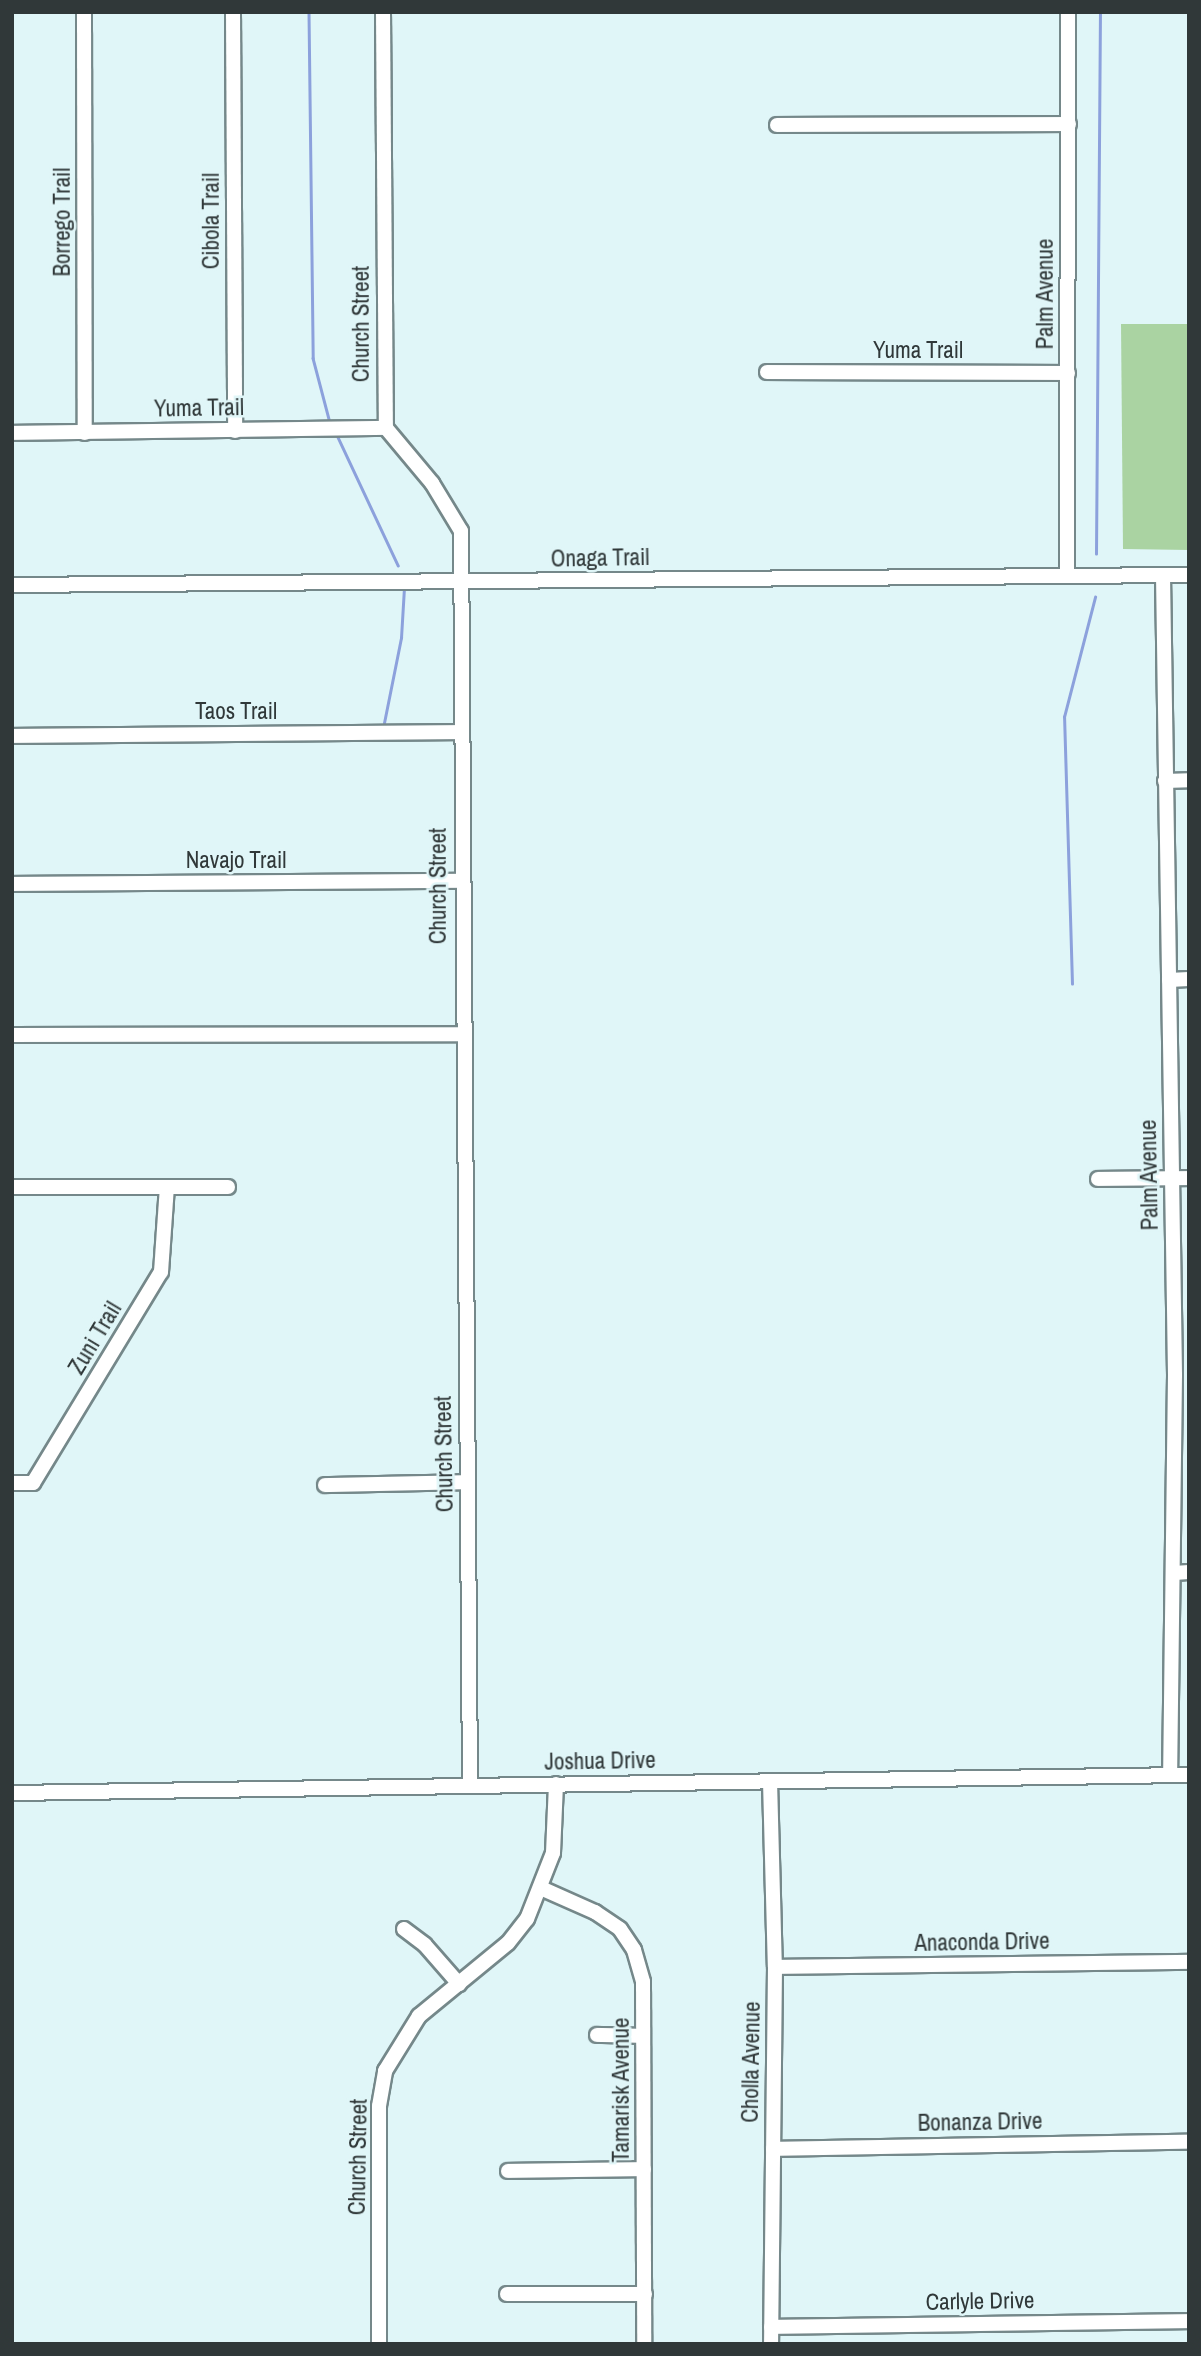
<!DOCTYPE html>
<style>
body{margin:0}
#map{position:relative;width:1201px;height:2356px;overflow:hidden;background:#e0f6f8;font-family:"Archivo Narrow",sans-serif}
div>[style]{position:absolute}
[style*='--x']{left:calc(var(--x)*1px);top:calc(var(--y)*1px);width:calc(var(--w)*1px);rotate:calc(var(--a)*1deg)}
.green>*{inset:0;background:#aad3a2}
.stream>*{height:2.5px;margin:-1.25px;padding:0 1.25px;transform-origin:1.25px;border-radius:1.25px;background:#8ca1dc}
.roads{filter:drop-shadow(2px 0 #75888a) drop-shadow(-2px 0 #75888a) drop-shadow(0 2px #75888a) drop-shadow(0 -2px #75888a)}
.minor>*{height:14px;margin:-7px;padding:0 7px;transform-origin:7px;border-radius:7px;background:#fff}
span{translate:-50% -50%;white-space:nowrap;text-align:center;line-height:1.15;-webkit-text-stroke:5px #e0f6f8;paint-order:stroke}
.street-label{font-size:23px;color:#303839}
.frame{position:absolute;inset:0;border:14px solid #303839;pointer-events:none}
</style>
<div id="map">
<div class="green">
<div style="clip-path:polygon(1121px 324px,1189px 324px,1189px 550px,1123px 549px)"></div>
</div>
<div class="stream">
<div style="--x:309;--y:12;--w:346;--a:89.3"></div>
<div style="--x:313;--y:358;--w:67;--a:75.3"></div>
<div style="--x:337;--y:435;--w:144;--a:64.9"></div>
<div style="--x:1096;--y:554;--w:542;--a:-89.58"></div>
<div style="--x:384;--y:723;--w:87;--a:-78.7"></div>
<div style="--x:401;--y:638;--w:50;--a:-86.6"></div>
<div style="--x:1072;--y:984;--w:267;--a:-91.7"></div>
<div style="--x:1064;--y:717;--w:124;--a:-75.5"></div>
</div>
<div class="roads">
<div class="minor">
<div style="--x:84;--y:12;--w:421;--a:89.9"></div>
<div style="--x:233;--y:12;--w:419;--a:89.7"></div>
<div style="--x:383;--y:12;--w:416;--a:89.6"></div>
<div style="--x:386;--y:428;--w:72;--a:50.1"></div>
<div style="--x:432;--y:483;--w:56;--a:58.9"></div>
<div style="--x:461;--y:531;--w:1255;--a:89.59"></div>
<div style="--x:777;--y:125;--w:292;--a:-0.2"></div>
<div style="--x:767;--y:372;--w:301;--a:0.2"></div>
<div style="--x:12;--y:433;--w:374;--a:-0.8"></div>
<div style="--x:1163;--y:575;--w:800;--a:89.14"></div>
<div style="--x:1175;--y:1375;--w:400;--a:90.7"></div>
<div style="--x:1067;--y:576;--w:564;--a:-89.9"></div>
<div style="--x:12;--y:585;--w:1177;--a:-0.49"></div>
<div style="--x:12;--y:736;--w:449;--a:-0.5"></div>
<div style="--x:1165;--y:781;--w:24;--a:-2"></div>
<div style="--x:12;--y:884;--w:448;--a:-0.4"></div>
<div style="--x:1169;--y:980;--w:20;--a:-3"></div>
<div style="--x:12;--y:1035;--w:449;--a:-0.1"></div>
<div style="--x:1098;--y:1179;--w:91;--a:-0.6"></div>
<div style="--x:12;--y:1187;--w:216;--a:0"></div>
<div style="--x:12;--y:1483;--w:21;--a:0"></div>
<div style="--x:33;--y:1483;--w:247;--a:-58.8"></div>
<div style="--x:161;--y:1272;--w:85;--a:-86"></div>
<div style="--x:325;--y:1485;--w:142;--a:-1.2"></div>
<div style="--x:1174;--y:1573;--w:15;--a:-4"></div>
<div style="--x:770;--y:1781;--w:186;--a:88.5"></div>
<div style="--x:775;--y:1967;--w:377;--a:90.6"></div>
<div style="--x:12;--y:1793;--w:1177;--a:-0.88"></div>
<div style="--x:543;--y:1889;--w:57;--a:23.9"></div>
<div style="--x:595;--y:1912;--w:30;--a:34"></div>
<div style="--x:620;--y:1929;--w:25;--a:56"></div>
<div style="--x:634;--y:1950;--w:33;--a:74"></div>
<div style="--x:643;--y:1982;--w:362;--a:89.8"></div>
<div style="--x:404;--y:1929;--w:26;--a:37"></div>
<div style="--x:425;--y:1945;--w:52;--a:48.9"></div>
<div style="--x:775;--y:1967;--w:414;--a:-0.7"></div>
<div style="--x:597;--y:2035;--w:46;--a:1.2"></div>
<div style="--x:773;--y:2149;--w:416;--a:-1"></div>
<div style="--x:508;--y:2171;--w:136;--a:-0.8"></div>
<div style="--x:507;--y:2294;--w:138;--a:0"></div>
<div style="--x:771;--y:2327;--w:418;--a:-0.8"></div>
<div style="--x:379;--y:2344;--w:238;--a:-90"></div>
<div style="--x:379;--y:2106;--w:36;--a:-80"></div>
<div style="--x:385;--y:2071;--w:65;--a:-58.3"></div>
<div style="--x:419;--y:2016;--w:115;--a:-39.4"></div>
<div style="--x:508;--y:1943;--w:31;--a:-52"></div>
<div style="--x:527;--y:1919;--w:71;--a:-68.5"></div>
<div style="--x:553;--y:1853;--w:69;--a:-87.5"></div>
</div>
</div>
<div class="street-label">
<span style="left:211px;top:221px;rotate:-90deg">Cibola Trail</span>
<span style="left:62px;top:222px;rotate:-90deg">Borrego Trail</span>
<span style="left:1045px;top:294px;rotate:-90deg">Palm Avenue</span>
<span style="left:361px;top:324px;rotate:-90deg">Church Street</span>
<span style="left:918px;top:350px">Yuma Trail</span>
<span style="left:199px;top:408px;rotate:-1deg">Yuma Trail</span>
<span style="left:600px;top:558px;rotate:-1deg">Onaga Trail</span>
<span style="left:236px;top:711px">Taos Trail</span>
<span style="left:236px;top:860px">Navajo Trail</span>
<span style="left:438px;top:886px;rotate:-90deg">Church Street</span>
<span style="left:1149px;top:1175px;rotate:-91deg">Palm Avenue</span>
<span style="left:95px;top:1338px;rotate:-59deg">Zuni Trail</span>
<span style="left:444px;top:1454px;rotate:-91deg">Church Street</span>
<span style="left:600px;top:1761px;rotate:-1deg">Joshua Drive</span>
<span style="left:982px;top:1942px;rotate:-1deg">Anaconda Drive</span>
<span style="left:751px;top:2062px;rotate:-89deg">Cholla Avenue</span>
<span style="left:621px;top:2090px;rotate:-90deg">Tamarisk Avenue</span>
<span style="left:980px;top:2122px;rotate:-1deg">Bonanza Drive</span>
<span style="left:358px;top:2157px;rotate:-89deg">Church Street</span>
<span style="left:980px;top:2301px;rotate:-1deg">Carlyle Drive</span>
</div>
<div class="frame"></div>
</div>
